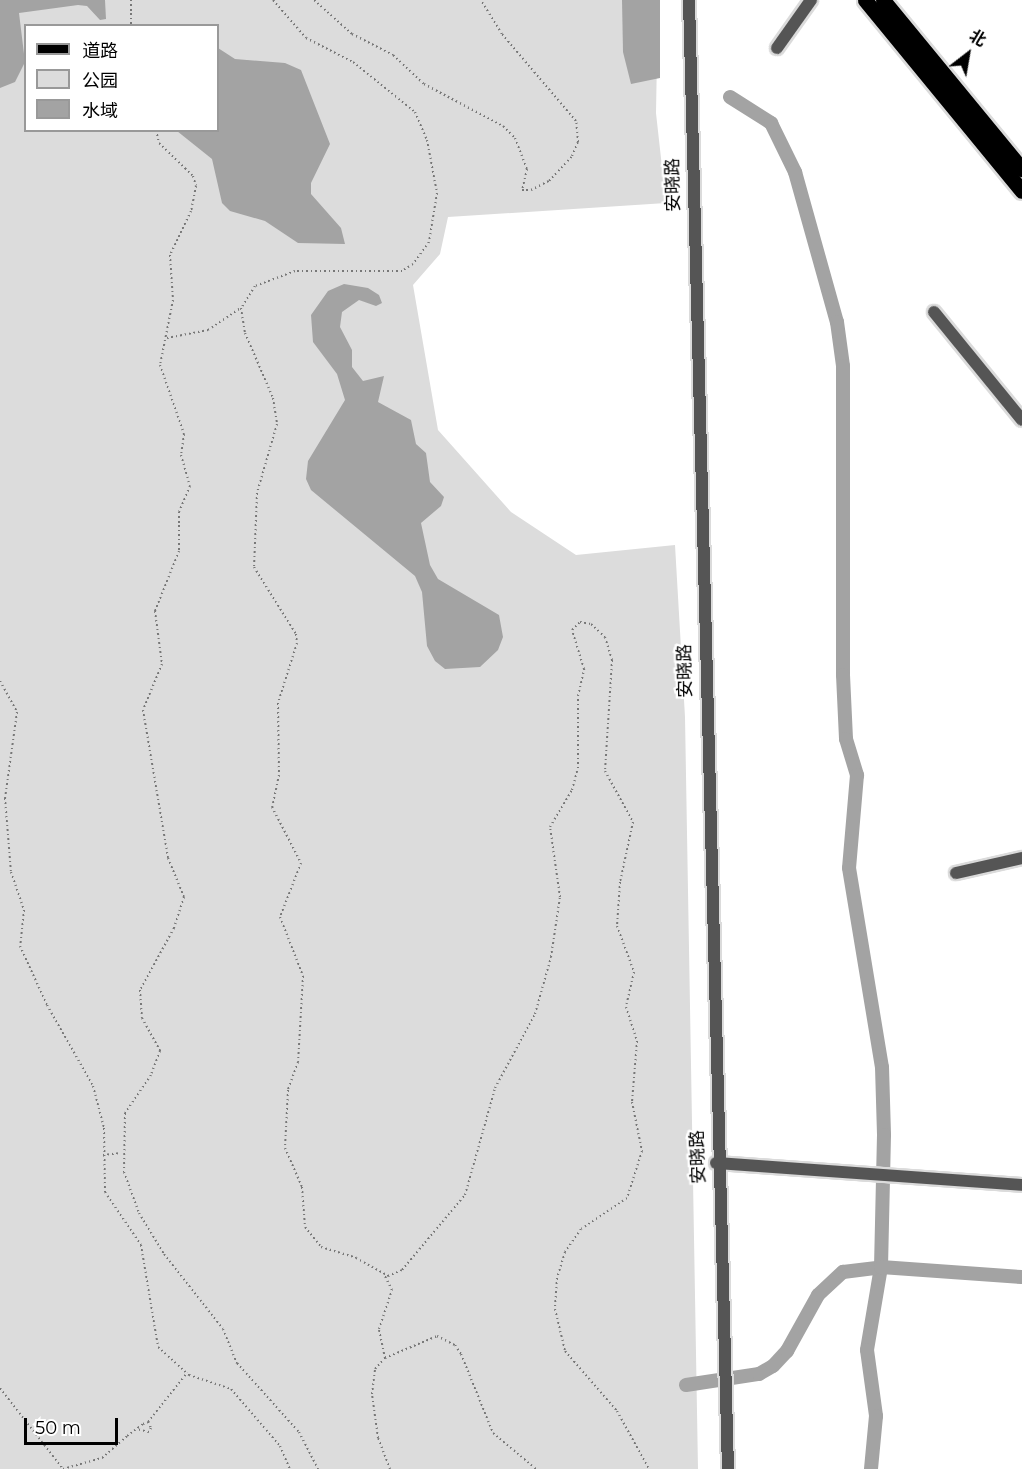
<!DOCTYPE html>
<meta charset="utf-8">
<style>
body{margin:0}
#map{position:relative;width:1022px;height:1469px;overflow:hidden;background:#fff;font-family:Montserrat,"Noto Sans SC",sans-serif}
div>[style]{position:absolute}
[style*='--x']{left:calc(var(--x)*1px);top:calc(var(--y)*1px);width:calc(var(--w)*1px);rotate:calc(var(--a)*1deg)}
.green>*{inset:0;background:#dcdcdc}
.water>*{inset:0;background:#a3a3a3}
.canal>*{height:14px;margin:-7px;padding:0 7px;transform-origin:7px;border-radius:7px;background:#a3a3a3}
.path>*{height:2px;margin-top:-1px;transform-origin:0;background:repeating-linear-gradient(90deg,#777 0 1.5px,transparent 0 4.5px)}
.roads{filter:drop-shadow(2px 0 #dbdbdb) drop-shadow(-2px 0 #dbdbdb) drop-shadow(0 2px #dbdbdb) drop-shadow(0 -2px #dbdbdb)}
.minor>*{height:12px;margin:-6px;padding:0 6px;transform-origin:6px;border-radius:6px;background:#555}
.tertiary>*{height:12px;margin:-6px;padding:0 6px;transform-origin:6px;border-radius:6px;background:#555}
.primary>*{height:15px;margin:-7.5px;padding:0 7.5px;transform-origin:7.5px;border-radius:7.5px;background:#000}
span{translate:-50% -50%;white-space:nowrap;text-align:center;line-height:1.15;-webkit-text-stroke:4.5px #fff;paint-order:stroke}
.street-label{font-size:18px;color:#000}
.legend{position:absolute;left:24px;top:24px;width:195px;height:108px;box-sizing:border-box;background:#fff;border:2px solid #999;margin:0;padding:8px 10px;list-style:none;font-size:18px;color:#000}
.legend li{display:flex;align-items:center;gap:12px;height:30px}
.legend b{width:30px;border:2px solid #999}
.north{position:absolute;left:938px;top:24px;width:60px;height:60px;-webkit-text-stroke:4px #fff;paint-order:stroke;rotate:31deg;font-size:16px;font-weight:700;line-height:24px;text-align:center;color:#000}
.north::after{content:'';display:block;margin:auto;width:21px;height:27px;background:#000;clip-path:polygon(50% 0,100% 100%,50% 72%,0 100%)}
.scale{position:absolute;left:24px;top:1418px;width:94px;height:27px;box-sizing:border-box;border:3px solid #000;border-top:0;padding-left:8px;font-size:18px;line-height:21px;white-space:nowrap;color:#000;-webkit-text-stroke:4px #fff;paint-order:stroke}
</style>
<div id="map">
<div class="green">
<div style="clip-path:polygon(evenodd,0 0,658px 0,656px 113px,666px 203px,448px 217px,440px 254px,413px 285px,438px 430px,511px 512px,576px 555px,675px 545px,685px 717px,698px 1469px,0 1469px,0 0,26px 26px,218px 26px,218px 130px,26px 130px,26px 26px)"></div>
</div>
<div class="water">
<div style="clip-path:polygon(0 0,105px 0,106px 19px,100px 20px,87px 6px,78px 5px,19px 13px,25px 62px,15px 82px,0 88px)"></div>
<div style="clip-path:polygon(622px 0,660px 0,660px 78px,631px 84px,623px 52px)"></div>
<div style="clip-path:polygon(218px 48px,235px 59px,285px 63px,301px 70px,330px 144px,311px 183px,311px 194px,341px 228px,345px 244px,298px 243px,265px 221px,230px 211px,222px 203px,212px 159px,177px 131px,218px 130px)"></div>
<div style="clip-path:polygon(344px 284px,368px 288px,379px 295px,382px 303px,376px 306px,359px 300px,342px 312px,340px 327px,352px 350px,352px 367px,363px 381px,384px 376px,378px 402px,411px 420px,416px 444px,426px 453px,430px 482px,444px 497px,441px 506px,421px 523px,430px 565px,438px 579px,499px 615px,503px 637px,498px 650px,480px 667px,445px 669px,435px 661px,427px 646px,422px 592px,415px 576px,311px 490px,306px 479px,308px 461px,345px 400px,337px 374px,313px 342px,311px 315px,328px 291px)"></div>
</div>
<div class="canal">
<div style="--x:730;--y:97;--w:49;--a:32.4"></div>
<div style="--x:771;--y:123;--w:55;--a:63.9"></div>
<div style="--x:795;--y:172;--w:156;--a:74.4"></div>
<div style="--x:837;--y:322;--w:44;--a:82.2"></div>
<div style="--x:843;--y:366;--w:309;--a:90"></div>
<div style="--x:843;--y:675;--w:64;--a:87.3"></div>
<div style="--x:846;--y:739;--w:38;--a:73"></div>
<div style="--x:857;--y:775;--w:93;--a:94.9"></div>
<div style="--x:849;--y:868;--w:202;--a:80.6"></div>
<div style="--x:882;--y:1067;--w:68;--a:88.3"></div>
<div style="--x:884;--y:1135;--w:132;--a:91.3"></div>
<div style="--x:881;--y:1267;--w:84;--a:99.6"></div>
<div style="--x:867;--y:1350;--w:67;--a:82.2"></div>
<div style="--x:876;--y:1416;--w:53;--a:95.4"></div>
<div style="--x:686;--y:1385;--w:74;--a:-8.6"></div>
<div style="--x:759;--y:1374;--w:16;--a:-30"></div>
<div style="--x:773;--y:1366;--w:21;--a:-47"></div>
<div style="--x:787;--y:1351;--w:64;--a:-61"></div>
<div style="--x:818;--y:1295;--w:34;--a:-43"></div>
<div style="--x:843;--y:1272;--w:38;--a:-7"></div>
<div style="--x:881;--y:1267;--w:141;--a:4.1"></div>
</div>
<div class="path">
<div style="--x:131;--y:0;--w:26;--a:90"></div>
<div style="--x:273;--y:0;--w:50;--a:49"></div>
<div style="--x:306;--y:38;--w:53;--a:27.1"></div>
<div style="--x:353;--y:62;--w:80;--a:38.9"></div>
<div style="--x:415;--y:112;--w:30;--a:67"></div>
<div style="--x:427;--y:140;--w:54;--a:79.3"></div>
<div style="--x:437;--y:193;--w:50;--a:99.3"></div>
<div style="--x:429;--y:242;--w:27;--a:126"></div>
<div style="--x:413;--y:264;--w:13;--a:148"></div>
<div style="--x:402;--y:271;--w:107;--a:180"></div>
<div style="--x:295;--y:271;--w:43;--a:159.4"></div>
<div style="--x:255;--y:286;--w:26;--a:122"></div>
<div style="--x:241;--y:308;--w:25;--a:81"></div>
<div style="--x:245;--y:333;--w:71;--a:66.7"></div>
<div style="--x:273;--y:398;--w:26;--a:81"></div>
<div style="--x:277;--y:424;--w:72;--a:106.2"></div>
<div style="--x:257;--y:493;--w:74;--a:92.3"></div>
<div style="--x:254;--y:567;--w:79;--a:57.9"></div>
<div style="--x:296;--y:634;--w:9;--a:84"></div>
<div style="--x:297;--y:643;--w:63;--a:107.6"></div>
<div style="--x:278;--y:703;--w:72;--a:89.2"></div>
<div style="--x:279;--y:775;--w:33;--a:102"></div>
<div style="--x:272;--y:807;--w:63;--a:62.6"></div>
<div style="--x:301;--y:863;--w:58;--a:111.3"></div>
<div style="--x:280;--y:917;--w:63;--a:68.7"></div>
<div style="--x:303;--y:976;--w:86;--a:93.3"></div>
<div style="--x:298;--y:1062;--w:30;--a:110"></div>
<div style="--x:288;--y:1090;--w:58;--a:93"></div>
<div style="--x:285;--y:1148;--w:43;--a:66.4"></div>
<div style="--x:302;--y:1187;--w:40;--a:85.7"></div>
<div style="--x:305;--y:1227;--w:26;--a:51"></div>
<div style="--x:321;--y:1247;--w:37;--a:17"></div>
<div style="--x:356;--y:1258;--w:37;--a:29"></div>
<div style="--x:388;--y:1276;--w:15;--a:-23"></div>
<div style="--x:402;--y:1270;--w:98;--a:-50"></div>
<div style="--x:465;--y:1195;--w:111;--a:-74.3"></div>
<div style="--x:495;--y:1088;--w:84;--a:-61.6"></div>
<div style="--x:535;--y:1014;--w:59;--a:-74.3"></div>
<div style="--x:551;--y:957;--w:61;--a:-81.5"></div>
<div style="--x:560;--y:897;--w:71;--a:-98.1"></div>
<div style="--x:550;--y:827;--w:43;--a:-59.3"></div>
<div style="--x:572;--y:790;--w:23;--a:-75"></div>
<div style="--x:578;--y:768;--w:72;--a:-90"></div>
<div style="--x:578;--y:696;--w:28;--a:-77"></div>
<div style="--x:584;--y:669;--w:41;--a:-107.1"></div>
<div style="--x:572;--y:630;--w:11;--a:-45"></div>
<div style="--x:580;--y:622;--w:11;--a:10"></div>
<div style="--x:591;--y:624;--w:19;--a:43"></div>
<div style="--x:605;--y:637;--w:24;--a:73"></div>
<div style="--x:612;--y:660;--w:111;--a:93.6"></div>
<div style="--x:605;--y:771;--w:58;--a:61.2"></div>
<div style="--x:633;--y:822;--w:61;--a:102.2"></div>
<div style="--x:620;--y:882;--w:44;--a:93.9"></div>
<div style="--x:617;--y:926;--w:49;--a:69.7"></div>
<div style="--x:634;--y:972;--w:36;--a:103"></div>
<div style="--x:626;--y:1007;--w:36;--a:72"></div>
<div style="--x:637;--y:1041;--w:61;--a:94.7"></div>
<div style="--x:632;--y:1102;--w:50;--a:78.5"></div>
<div style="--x:642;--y:1151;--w:49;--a:107.7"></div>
<div style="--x:627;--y:1198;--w:55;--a:146"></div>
<div style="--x:581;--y:1229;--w:28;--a:125"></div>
<div style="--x:565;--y:1252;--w:27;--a:107"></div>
<div style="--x:557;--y:1278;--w:31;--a:94"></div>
<div style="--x:555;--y:1309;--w:43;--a:76.6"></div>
<div style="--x:565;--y:1351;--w:79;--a:49.1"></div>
<div style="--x:617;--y:1411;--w:66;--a:61.1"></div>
<div style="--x:314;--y:0;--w:51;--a:41.8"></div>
<div style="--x:352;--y:34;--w:46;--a:27.1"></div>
<div style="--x:393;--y:55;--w:42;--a:43.1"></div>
<div style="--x:424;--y:84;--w:89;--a:28"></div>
<div style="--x:503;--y:126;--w:17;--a:45"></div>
<div style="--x:515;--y:138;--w:33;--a:69"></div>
<div style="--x:527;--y:169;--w:22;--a:103"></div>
<div style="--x:522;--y:190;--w:9;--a:0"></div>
<div style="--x:531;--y:190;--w:20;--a:-27"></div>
<div style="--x:549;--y:181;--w:34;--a:-47"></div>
<div style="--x:572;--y:156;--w:15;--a:-67"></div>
<div style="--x:578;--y:142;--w:21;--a:-95"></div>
<div style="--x:576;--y:121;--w:114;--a:-130.4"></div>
<div style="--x:502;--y:34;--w:40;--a:-122"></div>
<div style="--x:156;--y:130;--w:13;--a:77"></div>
<div style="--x:159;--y:143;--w:47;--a:44.1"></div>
<div style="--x:193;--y:176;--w:10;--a:73"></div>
<div style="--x:196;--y:186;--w:25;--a:101"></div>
<div style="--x:191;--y:211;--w:49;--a:115.5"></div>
<div style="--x:170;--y:255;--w:45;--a:86.2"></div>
<div style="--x:173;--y:300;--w:66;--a:101.3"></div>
<div style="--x:160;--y:365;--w:73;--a:70.8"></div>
<div style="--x:184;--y:434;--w:21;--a:98"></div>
<div style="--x:181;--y:455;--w:32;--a:74"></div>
<div style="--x:190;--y:486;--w:28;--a:113"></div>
<div style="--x:179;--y:512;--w:39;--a:90"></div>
<div style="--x:179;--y:551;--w:65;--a:111.8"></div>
<div style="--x:155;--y:611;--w:53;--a:82.5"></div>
<div style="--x:162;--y:664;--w:50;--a:112.4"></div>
<div style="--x:143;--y:710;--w:150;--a:80.4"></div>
<div style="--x:168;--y:858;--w:42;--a:67.7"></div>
<div style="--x:184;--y:897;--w:33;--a:108"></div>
<div style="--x:174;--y:928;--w:71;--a:118.7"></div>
<div style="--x:140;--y:990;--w:28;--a:86"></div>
<div style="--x:142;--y:1018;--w:38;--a:61"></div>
<div style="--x:160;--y:1051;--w:26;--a:111"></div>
<div style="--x:151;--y:1075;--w:46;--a:124.4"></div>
<div style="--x:125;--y:1113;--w:59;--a:91"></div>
<div style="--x:124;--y:1172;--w:44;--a:69.9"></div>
<div style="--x:139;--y:1213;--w:48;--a:58.6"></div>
<div style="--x:164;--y:1254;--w:95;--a:51.8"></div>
<div style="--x:223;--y:1329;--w:37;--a:68"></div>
<div style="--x:237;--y:1363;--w:93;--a:48.1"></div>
<div style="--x:299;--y:1432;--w:42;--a:62.8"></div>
<div style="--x:167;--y:338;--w:42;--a:-11"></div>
<div style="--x:208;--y:330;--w:40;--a:-34"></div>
<div style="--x:0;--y:681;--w:35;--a:61"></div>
<div style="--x:17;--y:712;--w:87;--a:97.9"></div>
<div style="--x:5;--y:798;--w:74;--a:85.4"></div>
<div style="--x:11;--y:872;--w:40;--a:71.1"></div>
<div style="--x:24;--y:910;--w:36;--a:96"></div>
<div style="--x:20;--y:946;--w:65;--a:65.4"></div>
<div style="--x:47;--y:1005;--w:93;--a:60.4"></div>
<div style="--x:93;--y:1086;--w:43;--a:75.3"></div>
<div style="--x:104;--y:1128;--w:64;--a:89.1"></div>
<div style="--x:105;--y:1192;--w:64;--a:55.8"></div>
<div style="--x:141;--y:1245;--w:103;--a:80.5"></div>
<div style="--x:158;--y:1347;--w:42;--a:42.1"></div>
<div style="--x:189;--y:1375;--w:44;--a:18.4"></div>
<div style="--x:231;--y:1389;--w:75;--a:49.3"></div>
<div style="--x:280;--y:1446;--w:25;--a:67"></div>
<div style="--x:103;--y:1155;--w:18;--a:-6"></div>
<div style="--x:385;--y:1358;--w:30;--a:-102"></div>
<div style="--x:379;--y:1329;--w:41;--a:-71.6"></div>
<div style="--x:392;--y:1290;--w:16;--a:-117"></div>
<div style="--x:0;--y:1388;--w:103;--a:52.1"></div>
<div style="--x:148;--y:1422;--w:63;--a:-51.5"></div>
<div style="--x:63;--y:1469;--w:41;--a:-15.8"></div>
<div style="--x:102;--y:1458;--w:33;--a:-41"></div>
<div style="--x:127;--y:1436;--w:20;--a:-37"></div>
<div style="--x:143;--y:1424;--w:5;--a:-22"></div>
<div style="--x:148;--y:1422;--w:7;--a:63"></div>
<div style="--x:151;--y:1428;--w:4;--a:117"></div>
<div style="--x:149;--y:1432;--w:13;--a:-167"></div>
<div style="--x:390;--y:1469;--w:33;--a:-111"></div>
<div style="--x:378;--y:1438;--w:44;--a:-97.8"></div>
<div style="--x:372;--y:1394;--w:25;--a:-83"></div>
<div style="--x:375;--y:1369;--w:15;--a:-48"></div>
<div style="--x:385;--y:1358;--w:56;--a:-22.9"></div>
<div style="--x:437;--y:1336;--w:20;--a:27"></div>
<div style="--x:455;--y:1345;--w:11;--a:56"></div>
<div style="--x:461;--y:1354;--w:85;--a:67.9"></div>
<div style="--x:493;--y:1433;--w:56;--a:39.9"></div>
</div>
<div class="roads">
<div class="minor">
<div style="--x:777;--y:48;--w:59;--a:-54.7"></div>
<div style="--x:934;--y:312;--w:139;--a:50.8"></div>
<div style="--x:956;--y:873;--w:68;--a:-12.8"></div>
<div style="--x:716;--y:1163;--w:307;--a:4.1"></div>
</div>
<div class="tertiary">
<div style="--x:689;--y:0;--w:1470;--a:88.48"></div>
</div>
<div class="primary">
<div style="--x:865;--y:0;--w:247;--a:50.6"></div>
<div style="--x:883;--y:0;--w:219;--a:50.6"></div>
</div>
</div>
<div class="street-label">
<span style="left:673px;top:185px;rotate:-91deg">安晓路</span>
<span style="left:685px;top:671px;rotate:-91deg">安晓路</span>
<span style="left:698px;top:1157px;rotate:-92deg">安晓路</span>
</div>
<ul class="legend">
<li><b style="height:8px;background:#000"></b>道路</li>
<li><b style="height:16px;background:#dcdcdc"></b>公园</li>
<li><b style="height:16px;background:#a3a3a3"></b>水域</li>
</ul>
<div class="north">北</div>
<div class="scale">50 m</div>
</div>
